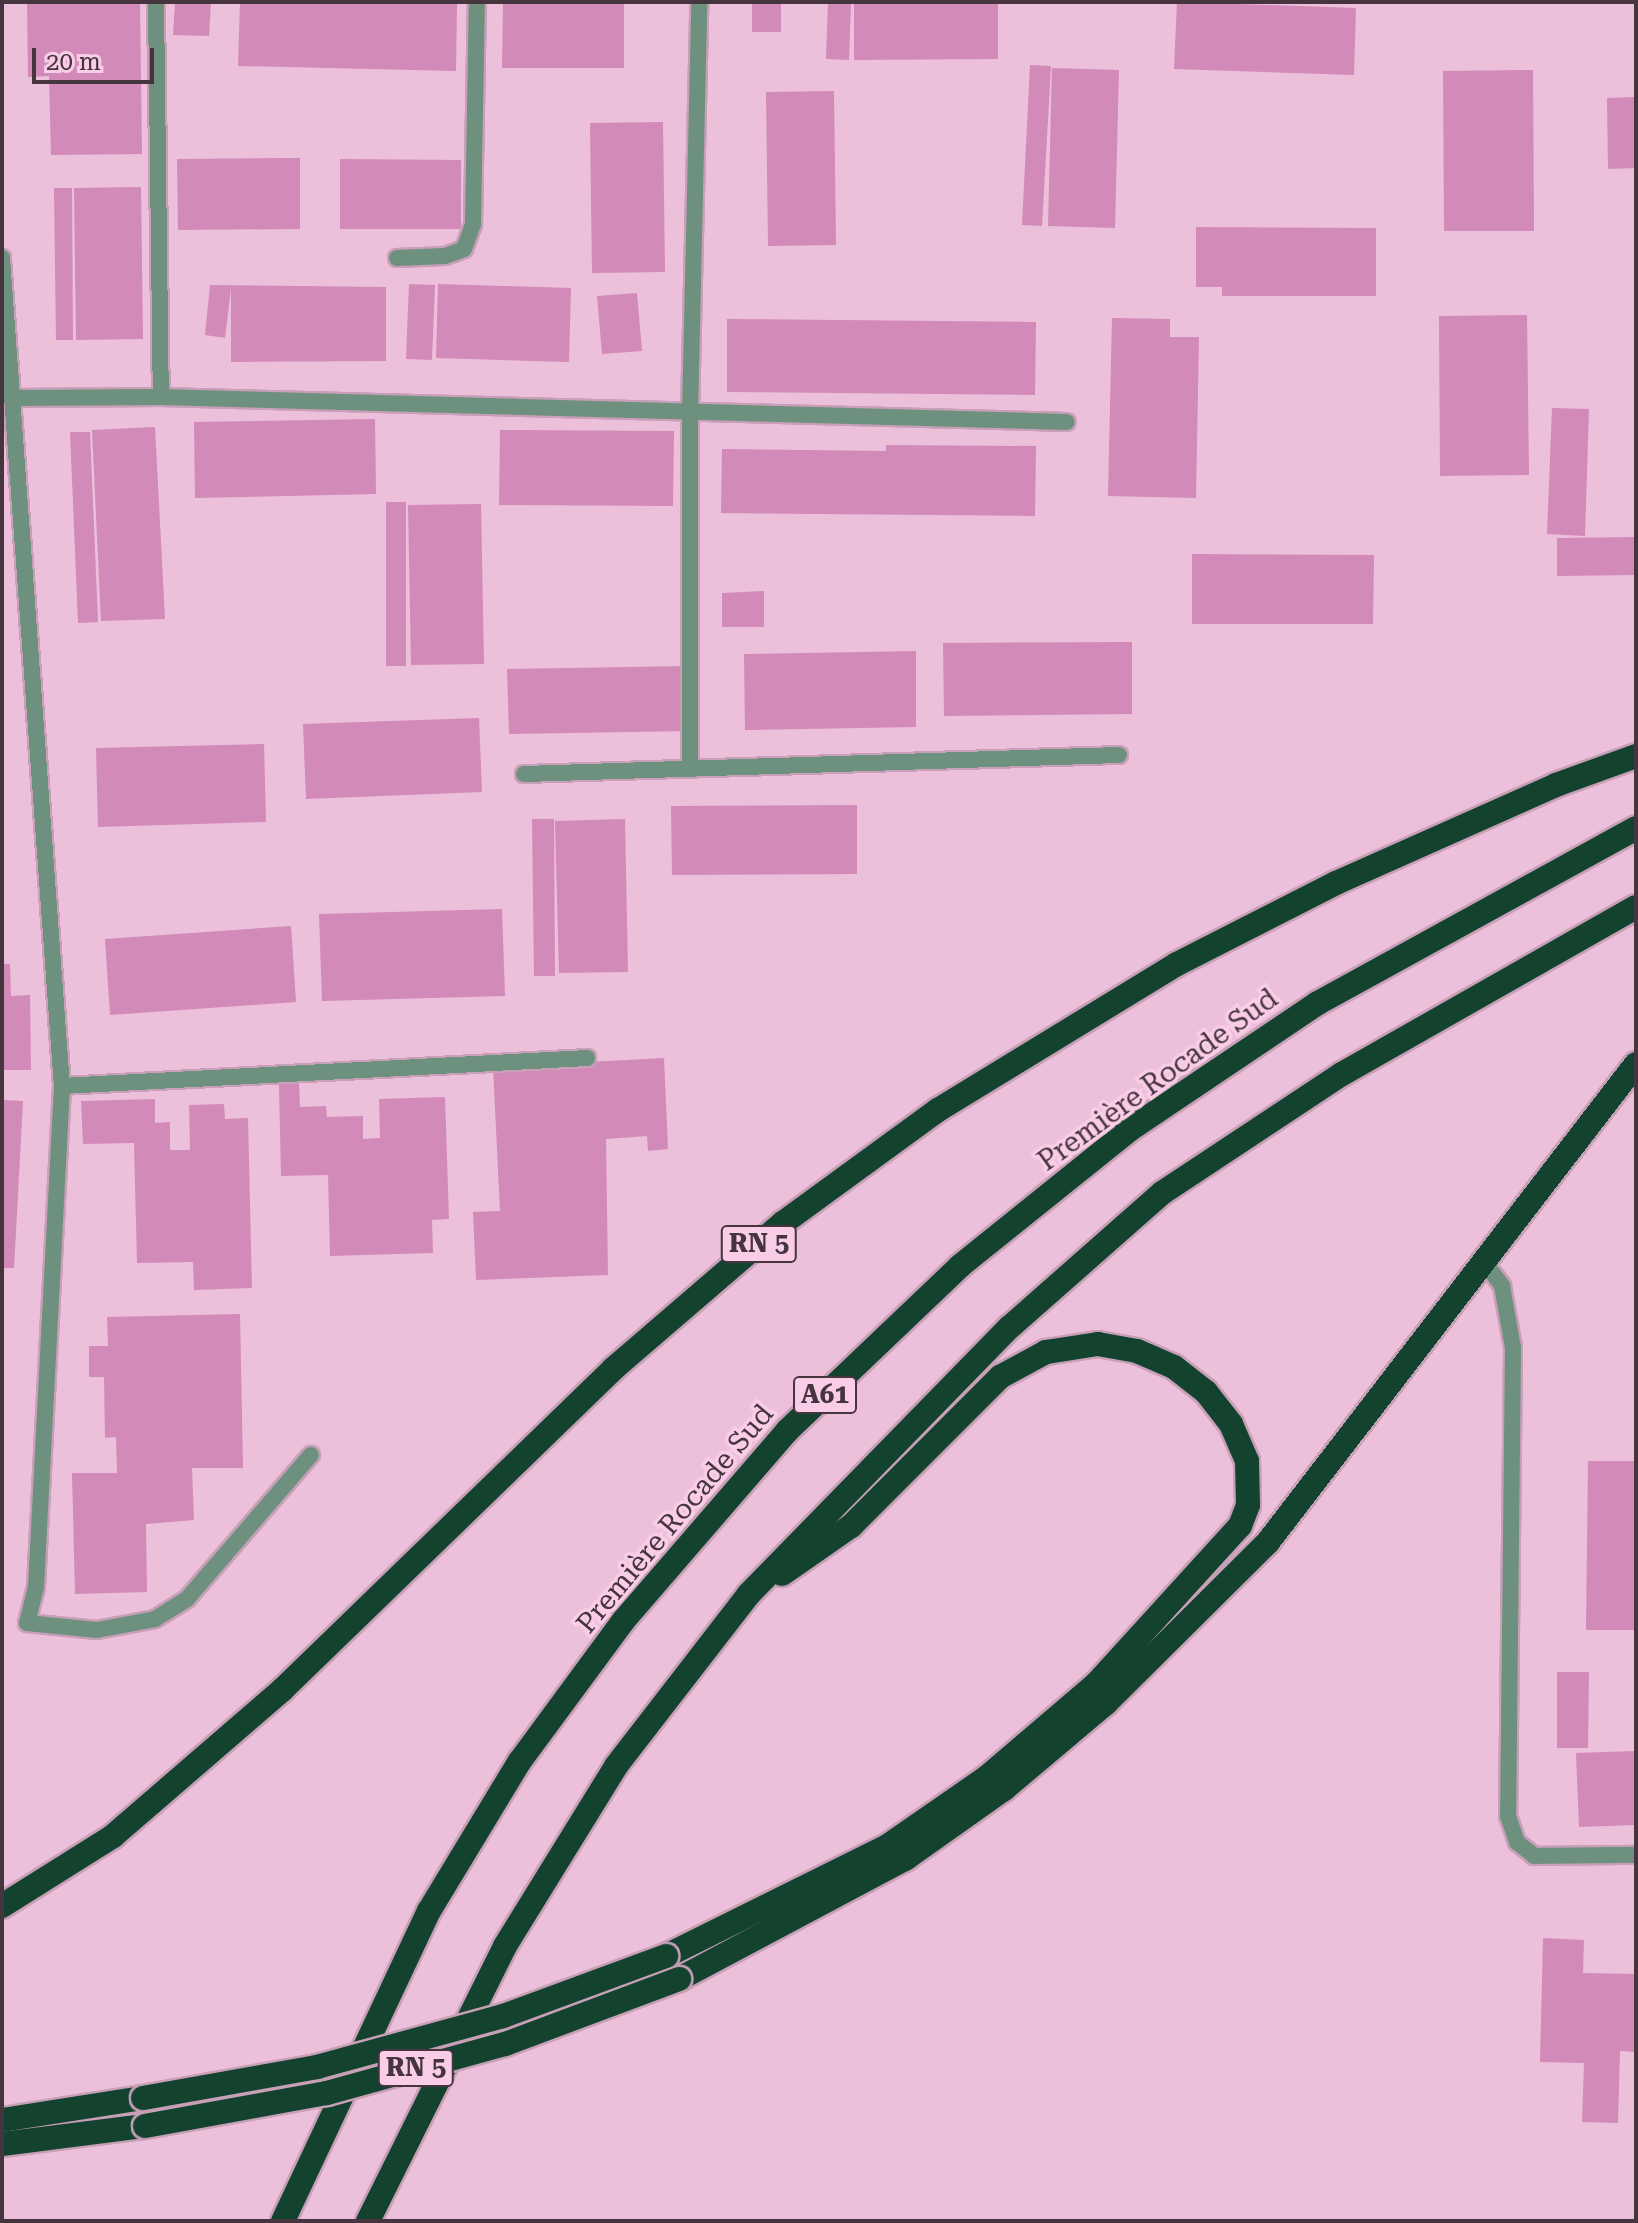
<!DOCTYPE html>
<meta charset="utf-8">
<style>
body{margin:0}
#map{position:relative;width:1638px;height:2223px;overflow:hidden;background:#ecbfda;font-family:"Roboto Serif",serif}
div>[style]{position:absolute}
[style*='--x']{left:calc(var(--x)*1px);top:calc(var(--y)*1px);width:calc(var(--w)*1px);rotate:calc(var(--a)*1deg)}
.building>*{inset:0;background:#d28ab8}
.roads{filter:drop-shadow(2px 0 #c7a0b8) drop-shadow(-2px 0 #c7a0b8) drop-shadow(0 2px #c7a0b8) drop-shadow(0 -2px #c7a0b8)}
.street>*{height:16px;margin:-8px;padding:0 8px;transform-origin:8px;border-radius:8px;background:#6e907e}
.highway>*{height:24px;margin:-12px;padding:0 12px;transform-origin:12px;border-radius:12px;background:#13422e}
.bridges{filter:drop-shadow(2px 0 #c7a0b8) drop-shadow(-2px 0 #c7a0b8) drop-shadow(0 2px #c7a0b8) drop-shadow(0 -2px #c7a0b8)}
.highway-bridge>*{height:24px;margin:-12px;padding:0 12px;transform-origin:12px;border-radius:12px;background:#13422e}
span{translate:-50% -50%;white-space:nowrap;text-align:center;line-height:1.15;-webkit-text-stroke:7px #f9cce7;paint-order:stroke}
.shield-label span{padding:2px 6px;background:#f9cce7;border:2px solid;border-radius:6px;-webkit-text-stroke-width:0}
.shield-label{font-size:26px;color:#46343f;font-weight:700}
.street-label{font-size:28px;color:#46343f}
.frame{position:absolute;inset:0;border:4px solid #46343f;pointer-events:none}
.scale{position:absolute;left:32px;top:48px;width:122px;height:36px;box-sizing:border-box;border:4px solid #46343f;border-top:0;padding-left:10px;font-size:24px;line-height:28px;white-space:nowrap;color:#46343f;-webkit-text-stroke:6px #f9cce7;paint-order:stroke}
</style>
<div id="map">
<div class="building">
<div style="clip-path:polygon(27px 2px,140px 2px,142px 154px,51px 155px,49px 76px,28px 77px)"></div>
<div style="clip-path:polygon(175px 2px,211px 2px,209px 36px,173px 35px)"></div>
<div style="clip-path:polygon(240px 2px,457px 4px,456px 71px,238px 66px)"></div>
<div style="clip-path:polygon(503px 2px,624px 2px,624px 68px,502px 68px)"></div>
<div style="clip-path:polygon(752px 2px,781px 2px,781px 32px,752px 32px)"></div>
<div style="clip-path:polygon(828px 2px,851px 2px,849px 60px,826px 59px)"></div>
<div style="clip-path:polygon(854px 2px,998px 2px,998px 59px,854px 60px)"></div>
<div style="clip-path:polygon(1177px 2px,1356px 8px,1354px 75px,1174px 69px)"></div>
<div style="clip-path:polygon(1030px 65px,1051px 66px,1042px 226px,1022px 225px)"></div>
<div style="clip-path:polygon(1052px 68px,1119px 70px,1115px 228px,1048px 226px)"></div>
<div style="clip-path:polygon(1533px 70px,1534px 231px,1444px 231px,1443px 71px)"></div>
<div style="clip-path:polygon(834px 91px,836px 245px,768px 246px,766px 92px)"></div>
<div style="clip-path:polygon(1636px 97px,1636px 168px,1608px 169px,1607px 98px)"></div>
<div style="clip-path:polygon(663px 122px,665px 272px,592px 273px,590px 123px)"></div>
<div style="clip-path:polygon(300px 158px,300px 229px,178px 230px,177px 159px)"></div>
<div style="clip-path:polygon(340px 159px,461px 160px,461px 229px,340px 229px)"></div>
<div style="clip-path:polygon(141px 187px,143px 339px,76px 340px,74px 188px)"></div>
<div style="clip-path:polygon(54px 188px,72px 188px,73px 340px,56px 340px)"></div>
<div style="clip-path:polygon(1196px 227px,1376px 228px,1376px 296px,1222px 296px,1222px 287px,1196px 287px)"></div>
<div style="clip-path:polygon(409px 284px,435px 285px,432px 360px,406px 359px)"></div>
<div style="clip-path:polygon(438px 284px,571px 288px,569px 362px,436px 358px)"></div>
<div style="clip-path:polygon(210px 285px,386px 287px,386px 361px,231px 362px,231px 288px,225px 338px,205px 335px)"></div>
<div style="clip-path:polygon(637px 293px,642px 351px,602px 354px,597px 296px)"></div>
<div style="clip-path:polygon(1527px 315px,1529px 475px,1440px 476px,1439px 316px)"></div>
<div style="clip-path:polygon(1112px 318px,1170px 319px,1170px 337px,1199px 337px,1196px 498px,1108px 496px)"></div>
<div style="clip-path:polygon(727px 319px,1036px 322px,1035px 395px,727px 392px)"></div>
<div style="clip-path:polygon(1552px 408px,1589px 409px,1585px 536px,1547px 534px)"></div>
<div style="clip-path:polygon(375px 419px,376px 494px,195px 498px,194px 422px)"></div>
<div style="clip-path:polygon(155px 427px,165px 619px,101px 621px,92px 430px)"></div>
<div style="clip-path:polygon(500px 430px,674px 431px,673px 506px,499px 505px)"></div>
<div style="clip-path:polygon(70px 432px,90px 432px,98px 622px,78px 623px)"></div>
<div style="clip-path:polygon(886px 445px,1036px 446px,1035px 516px,721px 513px,722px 449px,886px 451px)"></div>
<div style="clip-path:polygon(386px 502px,406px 502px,406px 666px,386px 666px)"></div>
<div style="clip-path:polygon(481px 504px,484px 664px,411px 665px,408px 505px)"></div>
<div style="clip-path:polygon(1636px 537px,1636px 575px,1557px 576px,1557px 538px)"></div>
<div style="clip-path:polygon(1192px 554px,1374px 555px,1373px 624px,1192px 624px)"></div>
<div style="clip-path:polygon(764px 591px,764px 627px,722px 627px,722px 593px)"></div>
<div style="clip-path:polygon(1132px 642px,1132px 714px,944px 716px,943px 643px)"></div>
<div style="clip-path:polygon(916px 651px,916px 727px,745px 730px,744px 654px)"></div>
<div style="clip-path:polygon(688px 666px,690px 731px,509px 734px,507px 669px)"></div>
<div style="clip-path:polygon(479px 718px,482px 792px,306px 799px,303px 724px)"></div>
<div style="clip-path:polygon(264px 744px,266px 822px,98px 827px,96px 748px)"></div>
<div style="clip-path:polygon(857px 805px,857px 874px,672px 875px,671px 806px)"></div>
<div style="clip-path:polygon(532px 819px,554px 819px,555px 976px,534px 976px)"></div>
<div style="clip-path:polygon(625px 819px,628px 972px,559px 973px,555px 821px)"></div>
<div style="clip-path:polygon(502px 909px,505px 996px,322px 1001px,319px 914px)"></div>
<div style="clip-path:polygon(291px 926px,296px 1002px,110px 1015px,105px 939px)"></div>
<div style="clip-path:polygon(2px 964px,10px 964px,11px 996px,30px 995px,31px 1070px,2px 1070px)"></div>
<div style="clip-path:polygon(664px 1058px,668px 1149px,648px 1151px,647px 1136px,606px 1139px,608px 1275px,476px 1280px,473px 1212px,500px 1211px,493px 1067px)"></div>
<div style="clip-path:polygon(299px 1083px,300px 1107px,326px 1106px,327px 1117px,363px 1116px,363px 1139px,380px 1138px,379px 1099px,445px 1097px,449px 1219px,432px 1220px,433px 1253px,330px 1256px,328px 1175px,281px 1176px,279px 1084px)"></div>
<div style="clip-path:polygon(155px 1099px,155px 1123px,170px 1122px,170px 1150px,190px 1150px,189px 1105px,224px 1104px,225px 1119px,248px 1118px,252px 1288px,194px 1290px,193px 1262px,137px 1263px,134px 1143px,83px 1144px,81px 1101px)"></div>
<div style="clip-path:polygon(2px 1100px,23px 1101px,14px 1268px,2px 1268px)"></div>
<div style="clip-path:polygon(240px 1314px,243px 1468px,192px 1468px,194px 1520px,146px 1524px,147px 1592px,75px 1594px,72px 1473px,117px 1473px,116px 1437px,105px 1438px,104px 1377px,89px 1377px,89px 1346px,108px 1346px,107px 1317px)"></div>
<div style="clip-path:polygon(1588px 1461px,1636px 1461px,1636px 1630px,1586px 1630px)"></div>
<div style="clip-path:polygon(1557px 1672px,1589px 1672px,1588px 1748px,1557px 1748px)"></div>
<div style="clip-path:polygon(1636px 1751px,1636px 1825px,1579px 1827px,1576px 1753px)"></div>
<div style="clip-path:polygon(1543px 1938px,1584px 1940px,1583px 1973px,1636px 1974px,1636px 2052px,1620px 2051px,1618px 2123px,1582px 2122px,1584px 2063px,1540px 2062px)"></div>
</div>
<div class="roads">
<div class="street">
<div style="--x:156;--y:2;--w:395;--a:89.3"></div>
<div style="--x:2;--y:258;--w:830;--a:85.86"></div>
<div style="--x:62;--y:1086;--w:502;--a:92.97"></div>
<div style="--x:36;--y:1587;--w:37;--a:104"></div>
<div style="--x:27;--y:1623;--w:70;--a:5.7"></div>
<div style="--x:97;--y:1630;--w:59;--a:-10.7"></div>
<div style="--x:155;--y:1619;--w:38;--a:-32"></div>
<div style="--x:187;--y:1599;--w:190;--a:-49.3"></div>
<div style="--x:397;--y:258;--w:48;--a:-2.4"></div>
<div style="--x:445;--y:256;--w:20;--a:-20"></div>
<div style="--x:464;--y:249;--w:27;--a:-70"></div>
<div style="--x:473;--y:224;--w:222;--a:-89"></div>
<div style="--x:12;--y:398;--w:149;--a:-0.4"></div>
<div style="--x:161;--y:397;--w:906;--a:1.58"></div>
<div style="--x:690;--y:768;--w:354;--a:-90"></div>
<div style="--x:690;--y:414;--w:412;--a:-88.7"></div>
<div style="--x:524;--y:774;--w:595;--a:-1.83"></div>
<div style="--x:62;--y:1086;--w:526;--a:-3.05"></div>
<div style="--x:1482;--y:1259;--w:34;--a:53"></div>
<div style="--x:1502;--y:1286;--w:63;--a:79.9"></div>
<div style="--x:1513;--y:1348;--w:468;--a:90.6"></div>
<div style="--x:1508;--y:1816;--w:28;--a:71"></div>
<div style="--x:1517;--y:1842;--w:22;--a:39"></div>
<div style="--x:1534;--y:1856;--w:102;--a:-0.6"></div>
</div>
<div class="highway">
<div style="--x:2;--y:1906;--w:131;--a:-32.2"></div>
<div style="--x:113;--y:1836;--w:223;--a:-40.8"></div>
<div style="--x:282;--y:1690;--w:461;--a:-44.1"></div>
<div style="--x:613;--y:1369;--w:224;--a:-40.7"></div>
<div style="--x:783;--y:1223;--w:192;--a:-36.1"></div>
<div style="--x:938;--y:1110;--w:280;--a:-31.4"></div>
<div style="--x:1177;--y:964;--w:178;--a:-27"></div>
<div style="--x:1336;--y:883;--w:241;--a:-24"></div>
<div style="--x:1556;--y:785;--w:85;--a:-19.9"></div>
<div style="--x:666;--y:1956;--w:246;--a:-26.4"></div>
<div style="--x:886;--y:1847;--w:123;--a:-34.7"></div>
<div style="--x:987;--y:1777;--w:143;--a:-40.5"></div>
<div style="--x:1096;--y:1684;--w:214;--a:-47.7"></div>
<div style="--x:1240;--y:1526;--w:22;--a:-69"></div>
<div style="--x:1248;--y:1505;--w:44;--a:-91.3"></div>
<div style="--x:1247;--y:1461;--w:40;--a:-113.4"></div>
<div style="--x:1231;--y:1424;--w:41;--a:-128"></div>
<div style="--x:1206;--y:1392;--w:41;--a:-142"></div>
<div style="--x:1174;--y:1367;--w:40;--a:-156.6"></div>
<div style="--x:1137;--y:1351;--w:40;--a:-170"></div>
<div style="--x:1098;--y:1344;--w:53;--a:171.3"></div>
<div style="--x:1046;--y:1352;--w:52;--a:151.5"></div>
<div style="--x:1000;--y:1377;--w:211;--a:135"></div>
<div style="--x:851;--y:1526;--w:84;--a:145.2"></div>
<div style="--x:679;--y:1979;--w:256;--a:-28"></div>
<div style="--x:905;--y:1859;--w:121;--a:-35.3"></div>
<div style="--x:1004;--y:1789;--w:133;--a:-40.1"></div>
<div style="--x:1106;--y:1703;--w:228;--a:-44.8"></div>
<div style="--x:1268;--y:1542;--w:603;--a:-52.41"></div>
<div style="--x:2;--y:2120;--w:143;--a:-8.9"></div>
<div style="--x:2;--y:2144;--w:144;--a:-7.2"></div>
<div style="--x:283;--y:2221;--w:343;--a:-64.8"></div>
<div style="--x:429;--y:1911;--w:175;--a:-58.8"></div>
<div style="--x:520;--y:1761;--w:175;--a:-53.6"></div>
<div style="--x:624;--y:1620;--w:250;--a:-49.2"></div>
<div style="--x:787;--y:1431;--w:239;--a:-43.6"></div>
<div style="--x:960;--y:1266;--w:217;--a:-38.8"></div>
<div style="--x:1129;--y:1130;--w:228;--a:-33.9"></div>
<div style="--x:1318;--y:1003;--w:363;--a:-28.8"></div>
<div style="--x:368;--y:2221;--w:307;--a:-63.5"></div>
<div style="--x:505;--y:1946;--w:211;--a:-58.3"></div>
<div style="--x:616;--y:1766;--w:217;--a:-52.3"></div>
<div style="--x:749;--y:1594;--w:373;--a:-45.7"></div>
<div style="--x:1010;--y:1327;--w:203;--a:-41.4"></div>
<div style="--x:1162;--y:1193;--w:216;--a:-33.5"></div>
<div style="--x:1342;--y:1074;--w:338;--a:-29.6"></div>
</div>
</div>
<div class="bridges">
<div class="highway-bridge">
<div style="--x:143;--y:2098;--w:177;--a:-10.1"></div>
<div style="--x:317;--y:2067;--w:193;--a:-15.3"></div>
<div style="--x:503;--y:2016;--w:174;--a:-20.2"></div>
<div style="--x:145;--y:2126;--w:185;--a:-10.3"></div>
<div style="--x:327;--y:2093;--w:185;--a:-15.4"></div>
<div style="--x:505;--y:2044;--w:186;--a:-20.5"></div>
</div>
</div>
<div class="shield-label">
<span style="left:759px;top:1244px">RN 5</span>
<span style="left:825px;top:1395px">A61</span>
<span style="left:416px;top:2068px">RN 5</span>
</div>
<div class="street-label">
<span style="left:1158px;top:1080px;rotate:-36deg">Première Rocade Sud</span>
<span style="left:675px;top:1519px;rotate:-50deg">Première Rocade Sud</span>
</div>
<div class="frame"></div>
<div class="scale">20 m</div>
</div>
